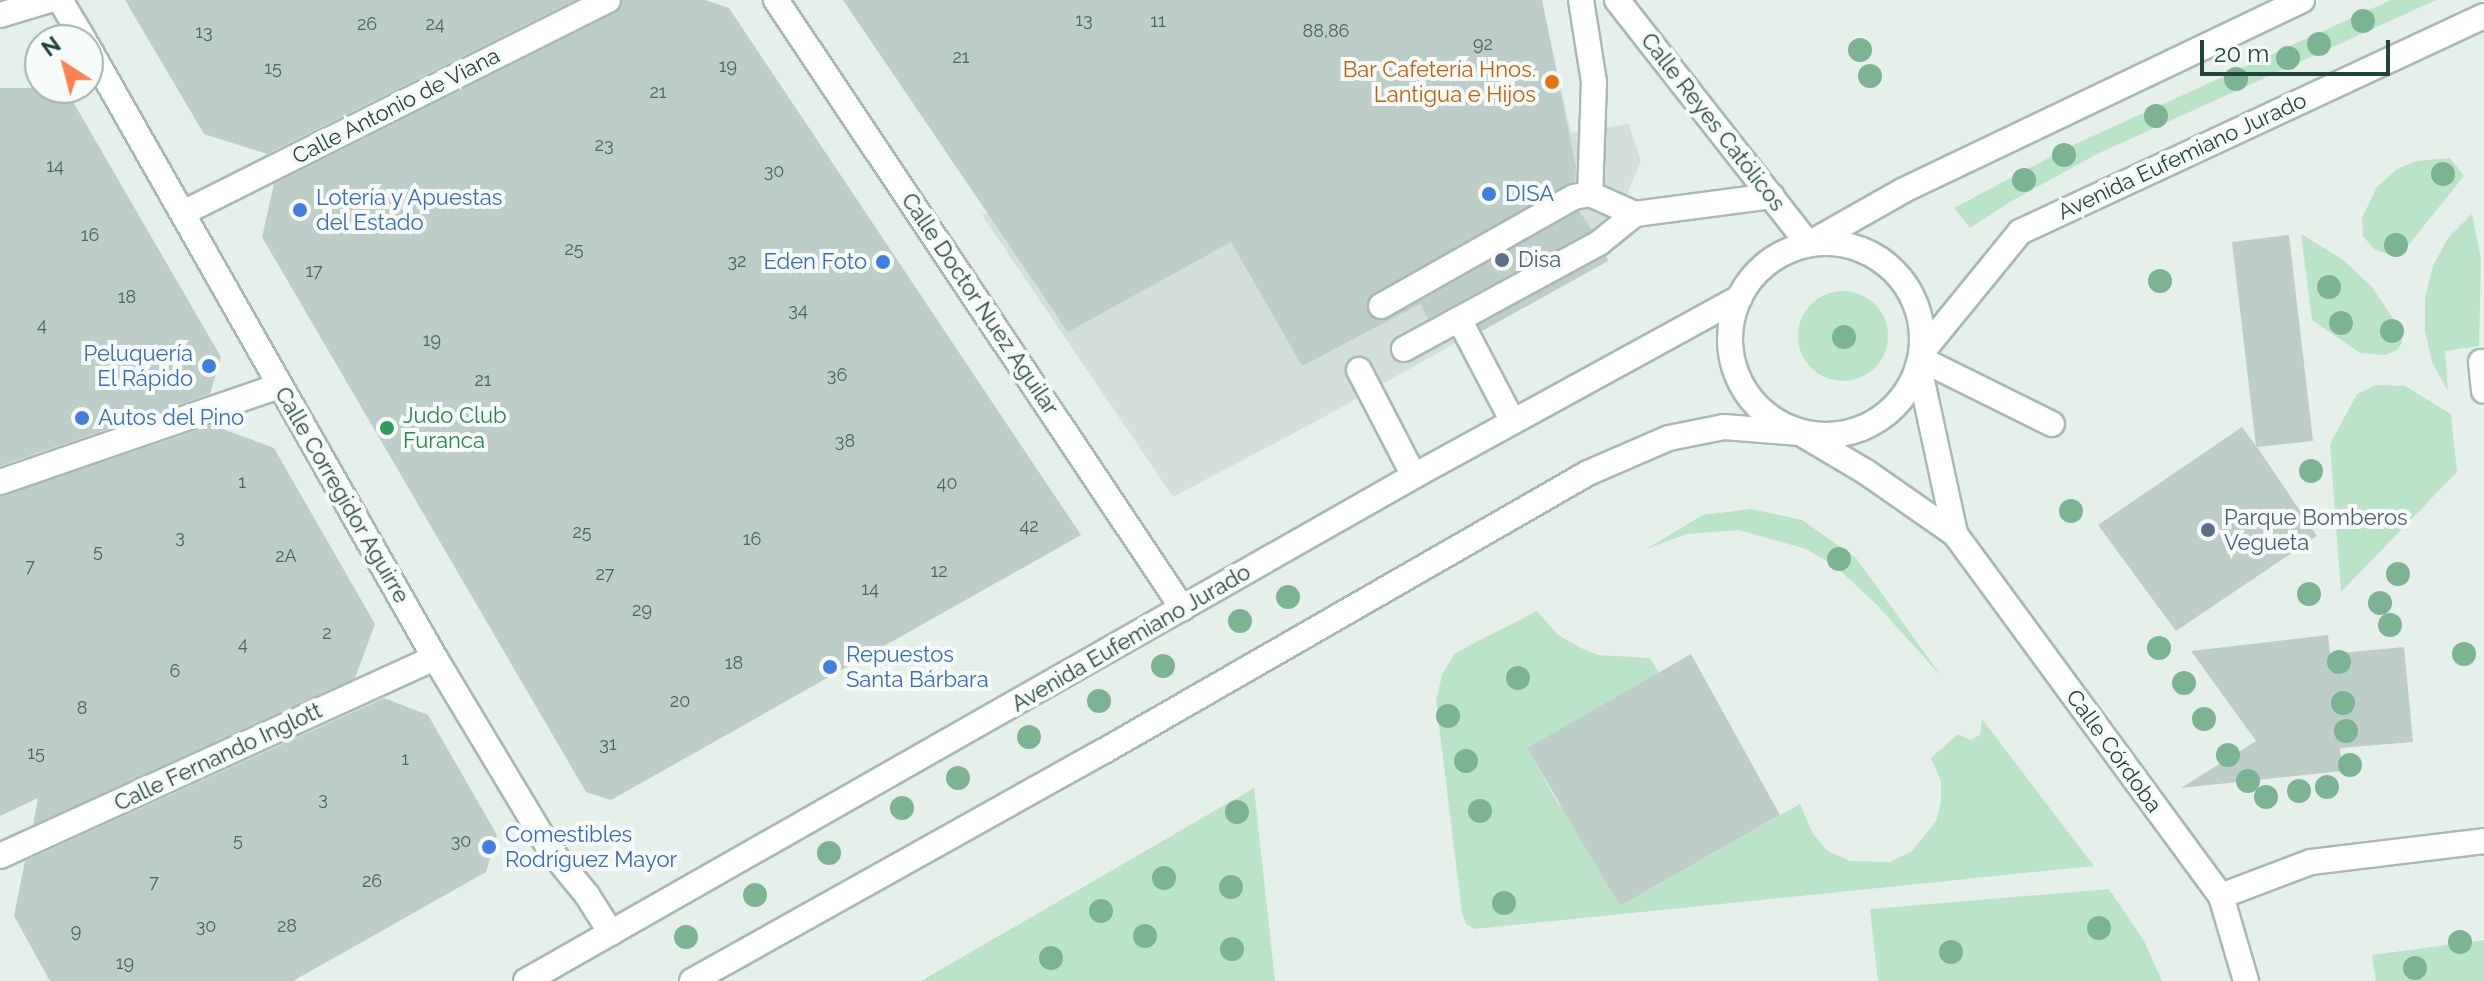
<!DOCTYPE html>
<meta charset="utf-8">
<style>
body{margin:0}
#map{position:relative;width:2484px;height:981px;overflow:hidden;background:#e5f0eb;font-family:Raleway,sans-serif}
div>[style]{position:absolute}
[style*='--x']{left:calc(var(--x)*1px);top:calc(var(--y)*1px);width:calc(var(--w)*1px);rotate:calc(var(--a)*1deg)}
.built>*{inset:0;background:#d3e0da}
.green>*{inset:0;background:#bbe3c7}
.round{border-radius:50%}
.building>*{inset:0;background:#bccec7}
.roads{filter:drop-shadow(2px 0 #a6b9b3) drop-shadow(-2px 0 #a6b9b3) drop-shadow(0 2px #a6b9b3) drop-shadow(0 -2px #a6b9b3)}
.service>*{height:24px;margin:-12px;padding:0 12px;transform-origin:12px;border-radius:12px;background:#fff}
.minor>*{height:24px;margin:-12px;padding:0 12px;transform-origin:12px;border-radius:12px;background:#fff}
.minor>.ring{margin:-12px;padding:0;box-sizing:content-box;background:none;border:24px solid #fff;border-radius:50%}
.trees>*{width:24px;height:24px;margin:-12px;border-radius:50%;background:#7cb393}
.dots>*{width:22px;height:22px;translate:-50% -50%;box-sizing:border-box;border:4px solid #f6fbf9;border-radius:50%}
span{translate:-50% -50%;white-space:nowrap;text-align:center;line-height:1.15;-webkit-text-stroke:8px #f6fbf9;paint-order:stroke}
.number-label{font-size:18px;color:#48665e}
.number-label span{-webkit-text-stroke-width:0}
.food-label{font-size:22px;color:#c56008}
.right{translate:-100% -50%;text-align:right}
.street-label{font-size:22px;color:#21443b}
.shop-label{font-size:22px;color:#366cbe}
.left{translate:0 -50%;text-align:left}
.service-label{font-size:22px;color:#4e5e75}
.leisure-label{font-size:22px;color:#27864d}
.north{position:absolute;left:24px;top:24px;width:80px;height:80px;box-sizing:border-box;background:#f6fbf9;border:2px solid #a1b2ad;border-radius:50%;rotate:324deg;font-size:22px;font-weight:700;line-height:32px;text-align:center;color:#21443b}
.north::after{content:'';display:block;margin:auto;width:28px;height:36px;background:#ff8153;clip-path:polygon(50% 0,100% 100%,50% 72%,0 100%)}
.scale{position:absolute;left:2200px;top:40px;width:190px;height:36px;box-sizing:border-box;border:4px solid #21443b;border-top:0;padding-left:10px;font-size:24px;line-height:28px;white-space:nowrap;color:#21443b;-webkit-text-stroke:6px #f6fbf9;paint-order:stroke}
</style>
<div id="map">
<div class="built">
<div style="clip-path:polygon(1430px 0,1547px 25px,1571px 133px,1629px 124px,1641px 161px,1599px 262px,1326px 416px,1173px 497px,982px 215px)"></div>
</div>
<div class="green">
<div style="clip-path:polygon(2391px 0,2436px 0,2097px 154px,2010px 202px,1970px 228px,1954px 208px,2071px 146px)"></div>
<div style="clip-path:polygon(2450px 158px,2464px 176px,2402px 253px,2390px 255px,2374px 249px,2363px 236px,2362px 218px,2377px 187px,2397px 169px,2417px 161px)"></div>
<div style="clip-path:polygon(2472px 214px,2481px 259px,2479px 346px,2445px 351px,2448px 391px,2432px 362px,2425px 331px,2425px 298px,2433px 266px,2448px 238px)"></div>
<div style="clip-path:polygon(2301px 234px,2342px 259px,2372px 287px,2400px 329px,2402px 343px,2397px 350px,2385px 355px,2360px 353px,2312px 320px)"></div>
<div class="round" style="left:1798px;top:291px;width:90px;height:90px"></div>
<div style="clip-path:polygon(2376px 385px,2405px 386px,2451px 414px,2457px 472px,2341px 592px,2330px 444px,2357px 394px)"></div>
<div style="clip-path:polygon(1751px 509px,1802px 520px,1856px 558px,1942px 677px,1877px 605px,1835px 566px,1806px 549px,1739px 530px,1687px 534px,1646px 549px,1703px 515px)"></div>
<div style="clip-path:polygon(1537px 611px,1558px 635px,1581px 648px,1598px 655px,1650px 658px,1659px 673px,1527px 748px,1559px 805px,1598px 783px,1587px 848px,1620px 906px,1800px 804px,1813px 834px,1828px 851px,1850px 861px,1890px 862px,1912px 851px,1936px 821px,1941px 803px,1941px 781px,1931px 758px,1958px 734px,1971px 740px,1980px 735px,1982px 719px,2094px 866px,1475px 929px,1466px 924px,1462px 913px,1436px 701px,1442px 675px,1455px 653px)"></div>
<div style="clip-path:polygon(1254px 788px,1275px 981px,921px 981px)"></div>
<div style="clip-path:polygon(2109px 889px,2144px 941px,2162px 981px,1878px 981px,1870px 909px)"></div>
<div style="clip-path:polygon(2484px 940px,2484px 981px,2376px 981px,2372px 955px)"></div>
</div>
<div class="building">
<div style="clip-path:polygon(125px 0,575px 0,267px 154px,204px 134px)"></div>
<div style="clip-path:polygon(623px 0,705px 0,729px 8px,1081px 535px,611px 800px,586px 792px,262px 237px,274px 184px,615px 13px)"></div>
<div style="clip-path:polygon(843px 0,1542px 0,1576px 167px,1575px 181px,1374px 293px,1368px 299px,1368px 313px,1374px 319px,1388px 319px,1579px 211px,1592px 230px,1428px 319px,1420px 304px,1302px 366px,1231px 242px,1068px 332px)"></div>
<div style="clip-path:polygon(0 88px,65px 88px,221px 357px,210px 394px,0 466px)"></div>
<div style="clip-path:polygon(2289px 235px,2313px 441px,2257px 447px,2317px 536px,2176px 631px,2098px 525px,2242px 427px,2256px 446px,2232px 242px)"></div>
<div style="clip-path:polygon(1606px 256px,1608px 261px,1482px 331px,1479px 325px)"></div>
<div style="clip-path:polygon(212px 425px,274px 448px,375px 624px,355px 678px,33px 825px,38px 798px,0 816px,0 497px)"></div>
<div style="clip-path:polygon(2328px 635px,2330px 654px,2404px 647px,2413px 742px,2340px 748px,2342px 771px,2181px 788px,2256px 741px,2191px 651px)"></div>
<div style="clip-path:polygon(1691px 654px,1780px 815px,1620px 906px,1527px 748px)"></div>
<div style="clip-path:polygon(384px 698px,428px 715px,497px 835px,486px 872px,293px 981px,50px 981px,14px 916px,25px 861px)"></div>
</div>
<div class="roads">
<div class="service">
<div style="--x:1581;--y:0;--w:83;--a:81"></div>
<div style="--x:1594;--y:82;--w:112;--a:92"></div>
<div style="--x:1381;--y:306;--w:222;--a:-29.5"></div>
<div style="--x:1574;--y:197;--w:16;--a:-11"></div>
<div style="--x:1590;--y:194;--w:49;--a:24"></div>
<div style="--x:1459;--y:319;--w:116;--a:62.3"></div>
<div style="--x:1404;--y:349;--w:222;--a:-28.5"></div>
<div style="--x:1599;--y:243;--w:46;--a:-38.9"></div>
<div style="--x:1635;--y:214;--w:138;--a:-7.5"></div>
<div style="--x:1921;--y:359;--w:146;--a:26.4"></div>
<div style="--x:2481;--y:362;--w:29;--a:84"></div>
<div style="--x:1359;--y:370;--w:119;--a:62.6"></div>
<div style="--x:2221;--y:896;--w:96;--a:-20.7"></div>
<div style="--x:2311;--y:862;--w:174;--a:-6.9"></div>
</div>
<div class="minor">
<div style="--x:60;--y:0;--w:47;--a:59"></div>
<div style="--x:776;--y:0;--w:732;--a:56.24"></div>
<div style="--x:1617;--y:0;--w:310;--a:51.9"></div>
<div style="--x:0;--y:15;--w:52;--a:-16.7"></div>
<div style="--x:88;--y:47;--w:703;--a:60.41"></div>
<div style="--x:435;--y:658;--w:225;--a:59"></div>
<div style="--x:551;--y:851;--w:57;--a:50.7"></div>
<div style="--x:587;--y:895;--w:45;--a:57.7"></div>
<div style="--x:185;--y:212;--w:473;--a:-26.6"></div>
<div style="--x:1814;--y:241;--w:103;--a:-29.5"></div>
<div style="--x:1904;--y:190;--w:441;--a:-25.5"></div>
<div class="ring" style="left:1730px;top:243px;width:168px;height:168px"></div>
<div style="--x:1923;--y:351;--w:154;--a:-50.8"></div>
<div style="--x:2020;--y:232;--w:512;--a:-24.96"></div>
<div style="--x:1919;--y:367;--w:171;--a:77.8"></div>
<div style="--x:0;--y:482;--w:295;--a:-19"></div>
<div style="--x:0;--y:856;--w:478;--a:-24.5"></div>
<div style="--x:526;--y:981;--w:1022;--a:-29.63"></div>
<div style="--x:1414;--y:476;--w:371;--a:-28.7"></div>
<div style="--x:692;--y:981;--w:472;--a:-29.2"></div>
<div style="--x:1104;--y:751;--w:558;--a:-29.87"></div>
<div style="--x:1588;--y:473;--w:88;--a:-23.4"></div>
<div style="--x:1669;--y:438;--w:56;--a:-11.3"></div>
<div style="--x:1724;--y:427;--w:76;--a:4.5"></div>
<div style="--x:1800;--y:433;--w:77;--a:30.6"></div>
<div style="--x:1866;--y:472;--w:108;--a:34.9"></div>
<div style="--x:1955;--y:534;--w:449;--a:53.7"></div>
<div style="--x:2221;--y:896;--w:89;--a:73.6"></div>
</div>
</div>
<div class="trees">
<div style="left:2363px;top:21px"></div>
<div style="left:2319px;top:44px"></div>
<div style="left:1860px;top:50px"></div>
<div style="left:2288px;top:58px"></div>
<div style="left:1870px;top:76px"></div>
<div style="left:2236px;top:79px"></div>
<div style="left:2156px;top:116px"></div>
<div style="left:2064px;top:155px"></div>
<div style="left:2443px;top:174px"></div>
<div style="left:2024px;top:180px"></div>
<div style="left:2396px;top:245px"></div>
<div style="left:2160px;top:281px"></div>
<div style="left:2329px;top:287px"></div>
<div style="left:2341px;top:323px"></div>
<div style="left:2392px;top:331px"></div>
<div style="left:1844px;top:337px"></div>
<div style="left:2311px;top:471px"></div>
<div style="left:2071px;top:511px"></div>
<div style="left:1839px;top:559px"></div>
<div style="left:2398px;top:574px"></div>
<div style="left:2309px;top:594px"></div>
<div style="left:1288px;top:597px"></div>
<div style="left:2380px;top:603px"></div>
<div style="left:1240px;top:621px"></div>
<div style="left:2390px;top:625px"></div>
<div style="left:2159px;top:648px"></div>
<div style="left:2464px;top:654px"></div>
<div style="left:2339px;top:662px"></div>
<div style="left:1163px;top:666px"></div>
<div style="left:1518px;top:678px"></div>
<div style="left:2184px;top:683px"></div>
<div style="left:1099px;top:701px"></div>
<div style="left:2343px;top:703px"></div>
<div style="left:1448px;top:716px"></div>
<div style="left:2204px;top:719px"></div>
<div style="left:2346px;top:731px"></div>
<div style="left:1029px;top:737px"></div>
<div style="left:2228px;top:755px"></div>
<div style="left:1466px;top:761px"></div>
<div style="left:2350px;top:765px"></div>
<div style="left:958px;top:778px"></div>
<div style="left:2248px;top:781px"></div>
<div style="left:2327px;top:787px"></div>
<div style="left:2299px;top:791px"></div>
<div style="left:2266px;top:797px"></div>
<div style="left:902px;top:808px"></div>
<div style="left:1480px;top:811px"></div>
<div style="left:1237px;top:812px"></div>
<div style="left:829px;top:853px"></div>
<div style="left:1164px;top:878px"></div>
<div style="left:1231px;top:887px"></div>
<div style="left:755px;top:895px"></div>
<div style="left:1504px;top:903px"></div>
<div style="left:1101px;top:911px"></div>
<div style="left:2099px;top:928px"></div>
<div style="left:1145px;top:936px"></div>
<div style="left:686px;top:937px"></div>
<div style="left:2460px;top:942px"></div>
<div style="left:1232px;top:949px"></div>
<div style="left:1951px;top:952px"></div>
<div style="left:1051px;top:958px"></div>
<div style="left:2415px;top:968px"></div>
</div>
<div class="dots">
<div style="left:1552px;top:82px;background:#e8710a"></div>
<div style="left:1489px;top:194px;background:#3f7fe0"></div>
<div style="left:300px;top:210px;background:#3f7fe0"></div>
<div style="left:1502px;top:260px;background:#5c6f8a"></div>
<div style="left:883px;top:262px;background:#3f7fe0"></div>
<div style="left:209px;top:366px;background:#3f7fe0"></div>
<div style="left:82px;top:418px;background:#3f7fe0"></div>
<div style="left:387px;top:428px;background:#2e9e5b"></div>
<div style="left:2208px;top:530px;background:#5c6f8a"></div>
<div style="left:830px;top:667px;background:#3f7fe0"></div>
<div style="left:489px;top:847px;background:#3f7fe0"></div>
</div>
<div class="number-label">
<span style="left:1084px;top:20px">13</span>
<span style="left:1158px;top:21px">11</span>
<span style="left:367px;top:24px">26</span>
<span style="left:435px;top:24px">24</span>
<span style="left:1326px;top:31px">88,86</span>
<span style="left:204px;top:32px">13</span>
<span style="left:1483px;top:44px">92</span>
<span style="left:961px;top:57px">21</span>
<span style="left:728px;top:66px">19</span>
<span style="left:273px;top:68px">15</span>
<span style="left:658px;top:92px">21</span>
<span style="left:604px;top:145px">23</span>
<span style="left:55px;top:166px">14</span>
<span style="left:774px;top:171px">30</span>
<span style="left:90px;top:235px">16</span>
<span style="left:574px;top:249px">25</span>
<span style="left:737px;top:261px">32</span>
<span style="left:314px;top:271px">17</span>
<span style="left:127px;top:297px">18</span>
<span style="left:798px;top:310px">34</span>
<span style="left:42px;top:325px">4</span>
<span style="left:432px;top:340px">19</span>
<span style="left:837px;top:375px">36</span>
<span style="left:483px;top:380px">21</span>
<span style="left:845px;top:441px">38</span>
<span style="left:242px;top:482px">1</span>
<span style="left:947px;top:483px">40</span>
<span style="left:1029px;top:526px">42</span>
<span style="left:582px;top:532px">25</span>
<span style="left:180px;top:537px">3</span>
<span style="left:752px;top:539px">16</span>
<span style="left:98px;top:551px">5</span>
<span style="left:286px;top:556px">2A</span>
<span style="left:30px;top:566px">7</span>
<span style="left:939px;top:571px">12</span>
<span style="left:605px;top:574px">27</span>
<span style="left:870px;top:589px">14</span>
<span style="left:642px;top:610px">29</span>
<span style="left:327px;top:633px">2</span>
<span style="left:243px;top:644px">4</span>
<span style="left:734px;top:663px">18</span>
<span style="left:175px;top:671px">6</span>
<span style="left:680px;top:701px">20</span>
<span style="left:82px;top:708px">8</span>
<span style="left:608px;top:744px">31</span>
<span style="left:36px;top:753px">15</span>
<span style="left:405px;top:759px">1</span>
<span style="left:323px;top:799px">3</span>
<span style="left:238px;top:840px">5</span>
<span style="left:461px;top:841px">30</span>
<span style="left:372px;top:881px">26</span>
<span style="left:154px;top:882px">7</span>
<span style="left:206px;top:926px">30</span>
<span style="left:287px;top:926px">28</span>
<span style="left:76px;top:931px">9</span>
<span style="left:125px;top:963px">19</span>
</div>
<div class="food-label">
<span class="right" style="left:1536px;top:82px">Bar Cafetería Hnos.<br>Lantigua e Hijos</span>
</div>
<div class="street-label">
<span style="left:396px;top:106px;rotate:-27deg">Calle Antonio de Viana</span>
<span style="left:1713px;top:122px;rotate:52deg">Calle Reyes Católicos</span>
<span style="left:2182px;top:156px;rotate:-25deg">Avenida Eufemiano Jurado</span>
<span style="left:980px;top:304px;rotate:56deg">Calle Doctor Nuez Aguilar</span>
<span style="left:342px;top:495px;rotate:60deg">Calle Corregidor Aguirre</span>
<span style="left:1131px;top:638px;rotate:-30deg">Avenida Eufemiano Jurado</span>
<span style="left:2114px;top:751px;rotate:54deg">Calle Córdoba</span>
<span style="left:218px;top:757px;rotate:-25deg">Calle Fernando Inglott</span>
</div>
<div class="shop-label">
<span class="left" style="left:1505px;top:194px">DISA</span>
<span class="left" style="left:316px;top:210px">Lotería y Apuestas<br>del Estado</span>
<span class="right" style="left:867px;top:262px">Eden Foto</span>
<span class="right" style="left:193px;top:366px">Peluquería<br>El Rápido</span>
<span class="left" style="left:98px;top:418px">Autos del Pino</span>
<span class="left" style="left:846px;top:667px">Repuestos<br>Santa Bárbara</span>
<span class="left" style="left:505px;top:847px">Comestibles<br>Rodríguez Mayor</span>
</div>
<div class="service-label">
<span class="left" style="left:1518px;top:260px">Disa</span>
<span class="left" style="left:2224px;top:530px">Parque Bomberos<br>Vegueta</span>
</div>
<div class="leisure-label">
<span class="left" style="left:403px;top:428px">Judo Club<br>Furanca</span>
</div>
<div class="north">N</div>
<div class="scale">20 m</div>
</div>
